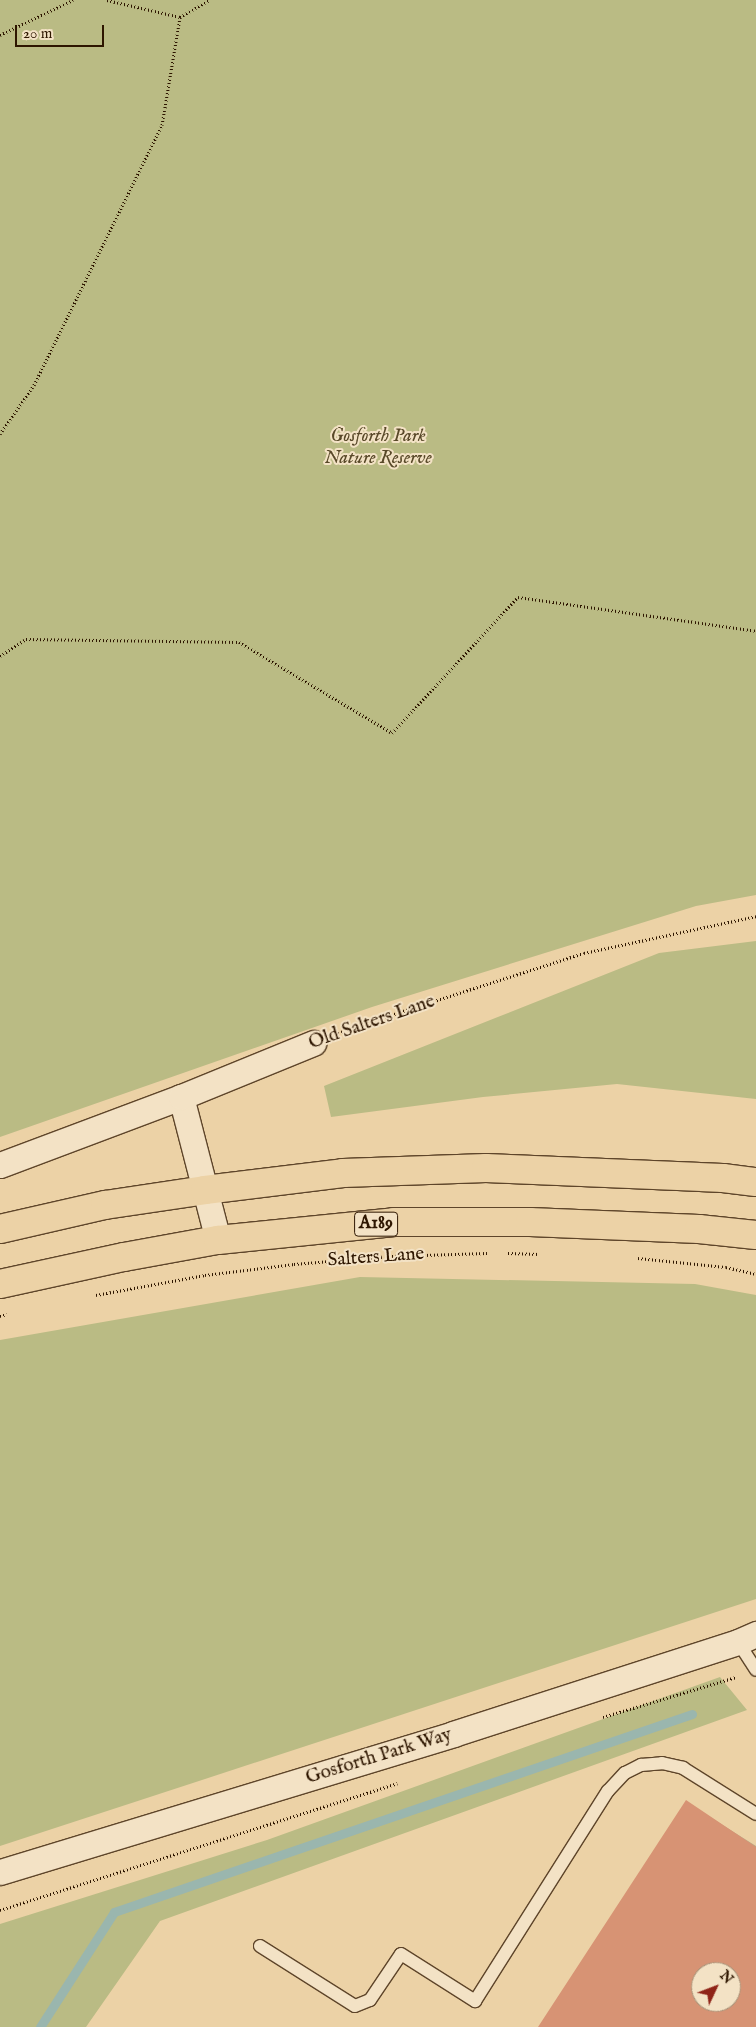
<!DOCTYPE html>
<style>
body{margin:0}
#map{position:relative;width:756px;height:2027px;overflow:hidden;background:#ecd2a6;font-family:"IM FELL English",serif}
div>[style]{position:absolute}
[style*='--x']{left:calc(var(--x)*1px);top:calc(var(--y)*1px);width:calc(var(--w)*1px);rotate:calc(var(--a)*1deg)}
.green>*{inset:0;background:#babb84}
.shadow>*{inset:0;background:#0003}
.stream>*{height:9px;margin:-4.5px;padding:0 4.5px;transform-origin:4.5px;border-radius:4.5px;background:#9ab6ae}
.building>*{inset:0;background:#d79374}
.path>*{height:3px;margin-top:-1.5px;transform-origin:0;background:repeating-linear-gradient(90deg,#2e1600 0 1px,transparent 0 3.5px)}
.roads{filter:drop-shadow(1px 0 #5e452a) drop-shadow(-1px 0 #5e452a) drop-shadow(0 1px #5e452a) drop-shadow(0 -1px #5e452a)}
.lane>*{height:12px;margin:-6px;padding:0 6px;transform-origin:6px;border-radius:6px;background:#f3e2c5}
.street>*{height:25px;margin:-12.5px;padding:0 12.5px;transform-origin:12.5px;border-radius:12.5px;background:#f3e2c5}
.primary>*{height:28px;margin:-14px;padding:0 14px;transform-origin:14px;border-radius:14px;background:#ecd2a6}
span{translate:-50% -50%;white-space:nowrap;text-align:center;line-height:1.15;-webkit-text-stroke:4px #f3e2c5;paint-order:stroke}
.shield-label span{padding:1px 4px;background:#f3e2c5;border:1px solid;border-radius:4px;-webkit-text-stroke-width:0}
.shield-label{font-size:18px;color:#2e1600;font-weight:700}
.park-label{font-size:19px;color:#584828;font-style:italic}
.street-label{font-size:19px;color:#2e1600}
.north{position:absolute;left:691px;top:1962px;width:50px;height:50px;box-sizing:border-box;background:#f3e2c5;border:1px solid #a49076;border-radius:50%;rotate:47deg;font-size:14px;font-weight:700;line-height:20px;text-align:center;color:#2e1600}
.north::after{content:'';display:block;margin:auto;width:18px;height:22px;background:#8f2418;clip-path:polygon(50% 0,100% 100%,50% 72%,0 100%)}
.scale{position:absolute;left:15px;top:25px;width:89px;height:22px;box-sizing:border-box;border:2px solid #2e1600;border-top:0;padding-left:6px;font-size:15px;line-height:18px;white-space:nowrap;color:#2e1600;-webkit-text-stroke:4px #f3e2c5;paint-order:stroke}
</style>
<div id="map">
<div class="green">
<div style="clip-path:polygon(0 0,756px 0,756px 895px,696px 906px,372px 1007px,0 1137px)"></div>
<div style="clip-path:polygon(756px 941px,756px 1099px,617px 1084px,483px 1097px,331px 1117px,324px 1086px,659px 953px)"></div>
<div style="clip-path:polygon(360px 1277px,695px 1284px,756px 1295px,756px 1599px,0 1846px,0 1340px)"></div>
<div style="clip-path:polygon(720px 1677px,747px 1710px,160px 1921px,86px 2027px,0 2027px,0 1924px,267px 1840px)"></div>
</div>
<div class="shadow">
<div style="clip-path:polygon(evenodd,686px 1802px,756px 1846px,756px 2027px,539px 2027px,686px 1802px,701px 1972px,731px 1972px,731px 2002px,701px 2002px,701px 1972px)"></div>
</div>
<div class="stream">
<div style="--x:40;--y:2027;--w:137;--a:-57.2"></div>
<div style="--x:114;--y:1912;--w:611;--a:-18.91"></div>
</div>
<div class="building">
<div style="clip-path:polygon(evenodd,686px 1800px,756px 1847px,756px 2027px,538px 2027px,686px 1800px,701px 1972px,731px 1972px,731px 2002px,701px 2002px,701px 1972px)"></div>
</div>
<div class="path">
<div style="--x:107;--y:0;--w:75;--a:13.1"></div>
<div style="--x:0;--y:35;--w:81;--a:-25.6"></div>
<div style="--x:0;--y:434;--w:60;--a:-55.2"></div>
<div style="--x:34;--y:385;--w:290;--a:-63.8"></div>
<div style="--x:162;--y:125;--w:109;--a:-80.5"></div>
<div style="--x:180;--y:17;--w:34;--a:-30"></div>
<div style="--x:0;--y:656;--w:31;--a:-33"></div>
<div style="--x:26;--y:639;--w:213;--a:0.8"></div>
<div style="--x:239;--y:642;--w:178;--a:30.7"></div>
<div style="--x:392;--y:733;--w:185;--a:-47.2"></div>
<div style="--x:518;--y:597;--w:240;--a:8.1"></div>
<div style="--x:338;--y:1033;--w:65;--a:-18.7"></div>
<div style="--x:400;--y:1012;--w:193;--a:-17.8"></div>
<div style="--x:584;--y:953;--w:176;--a:-12.1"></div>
<div style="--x:508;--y:1253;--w:31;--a:2"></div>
<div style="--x:638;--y:1258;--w:88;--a:5.8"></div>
<div style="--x:726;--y:1267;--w:31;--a:13"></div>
<div style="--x:96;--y:1295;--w:111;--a:-10.4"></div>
<div style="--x:205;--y:1275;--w:90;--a:-7"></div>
<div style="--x:294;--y:1264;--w:98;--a:-4.7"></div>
<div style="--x:392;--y:1256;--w:95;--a:-1.8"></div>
<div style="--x:0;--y:1316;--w:7;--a:-16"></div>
<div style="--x:603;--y:1717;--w:139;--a:-16.7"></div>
<div style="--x:0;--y:1910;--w:417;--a:-17.7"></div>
</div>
<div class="roads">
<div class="lane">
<div style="--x:738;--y:1642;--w:33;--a:57"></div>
<div style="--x:260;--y:1946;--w:112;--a:32.3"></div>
<div style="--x:355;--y:2006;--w:16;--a:-22"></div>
<div style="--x:370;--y:2000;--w:55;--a:-56"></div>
<div style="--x:401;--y:1954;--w:88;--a:32.4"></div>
<div style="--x:475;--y:2001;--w:249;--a:-57.7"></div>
<div style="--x:608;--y:1791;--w:25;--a:-47"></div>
<div style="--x:625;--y:1773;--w:18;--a:-27"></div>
<div style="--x:641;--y:1765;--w:21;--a:-5"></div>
<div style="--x:662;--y:1763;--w:22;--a:13"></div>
<div style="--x:683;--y:1768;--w:86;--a:32.2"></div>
</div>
<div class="street">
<div style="--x:181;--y:1097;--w:148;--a:75.5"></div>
<div style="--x:0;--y:1165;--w:193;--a:-20.6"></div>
<div style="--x:181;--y:1097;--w:143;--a:-22.2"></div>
<div style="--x:0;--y:1872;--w:474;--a:-16.9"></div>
<div style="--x:453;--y:1734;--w:299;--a:-17.9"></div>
<div style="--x:738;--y:1642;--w:20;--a:-24"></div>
</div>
<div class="primary">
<div style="--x:0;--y:1229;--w:108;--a:-12.9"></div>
<div style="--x:105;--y:1205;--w:101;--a:-8.5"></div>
<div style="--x:205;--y:1190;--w:139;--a:-7"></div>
<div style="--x:343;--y:1173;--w:143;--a:-2"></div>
<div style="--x:486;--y:1168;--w:237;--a:2.4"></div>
<div style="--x:723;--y:1178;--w:33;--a:7"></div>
<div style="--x:0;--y:1284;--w:127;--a:-12.3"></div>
<div style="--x:124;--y:1257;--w:96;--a:-10.3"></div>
<div style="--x:218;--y:1240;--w:177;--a:-5.8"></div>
<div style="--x:394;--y:1222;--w:136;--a:0"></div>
<div style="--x:530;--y:1222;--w:169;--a:2.4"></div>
<div style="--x:699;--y:1229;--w:57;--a:6"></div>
</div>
</div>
<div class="shield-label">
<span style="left:376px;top:1224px">A189</span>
</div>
<div class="park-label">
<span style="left:378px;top:448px">Gosforth Park<br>Nature Reserve</span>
</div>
<div class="street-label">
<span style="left:372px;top:1023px;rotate:-19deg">Old Salters Lane</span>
<span style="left:376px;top:1258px;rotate:-4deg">Salters Lane</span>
<span style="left:379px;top:1757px;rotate:-17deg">Gosforth Park Way</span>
</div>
<div class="north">N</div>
<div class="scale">20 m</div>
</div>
